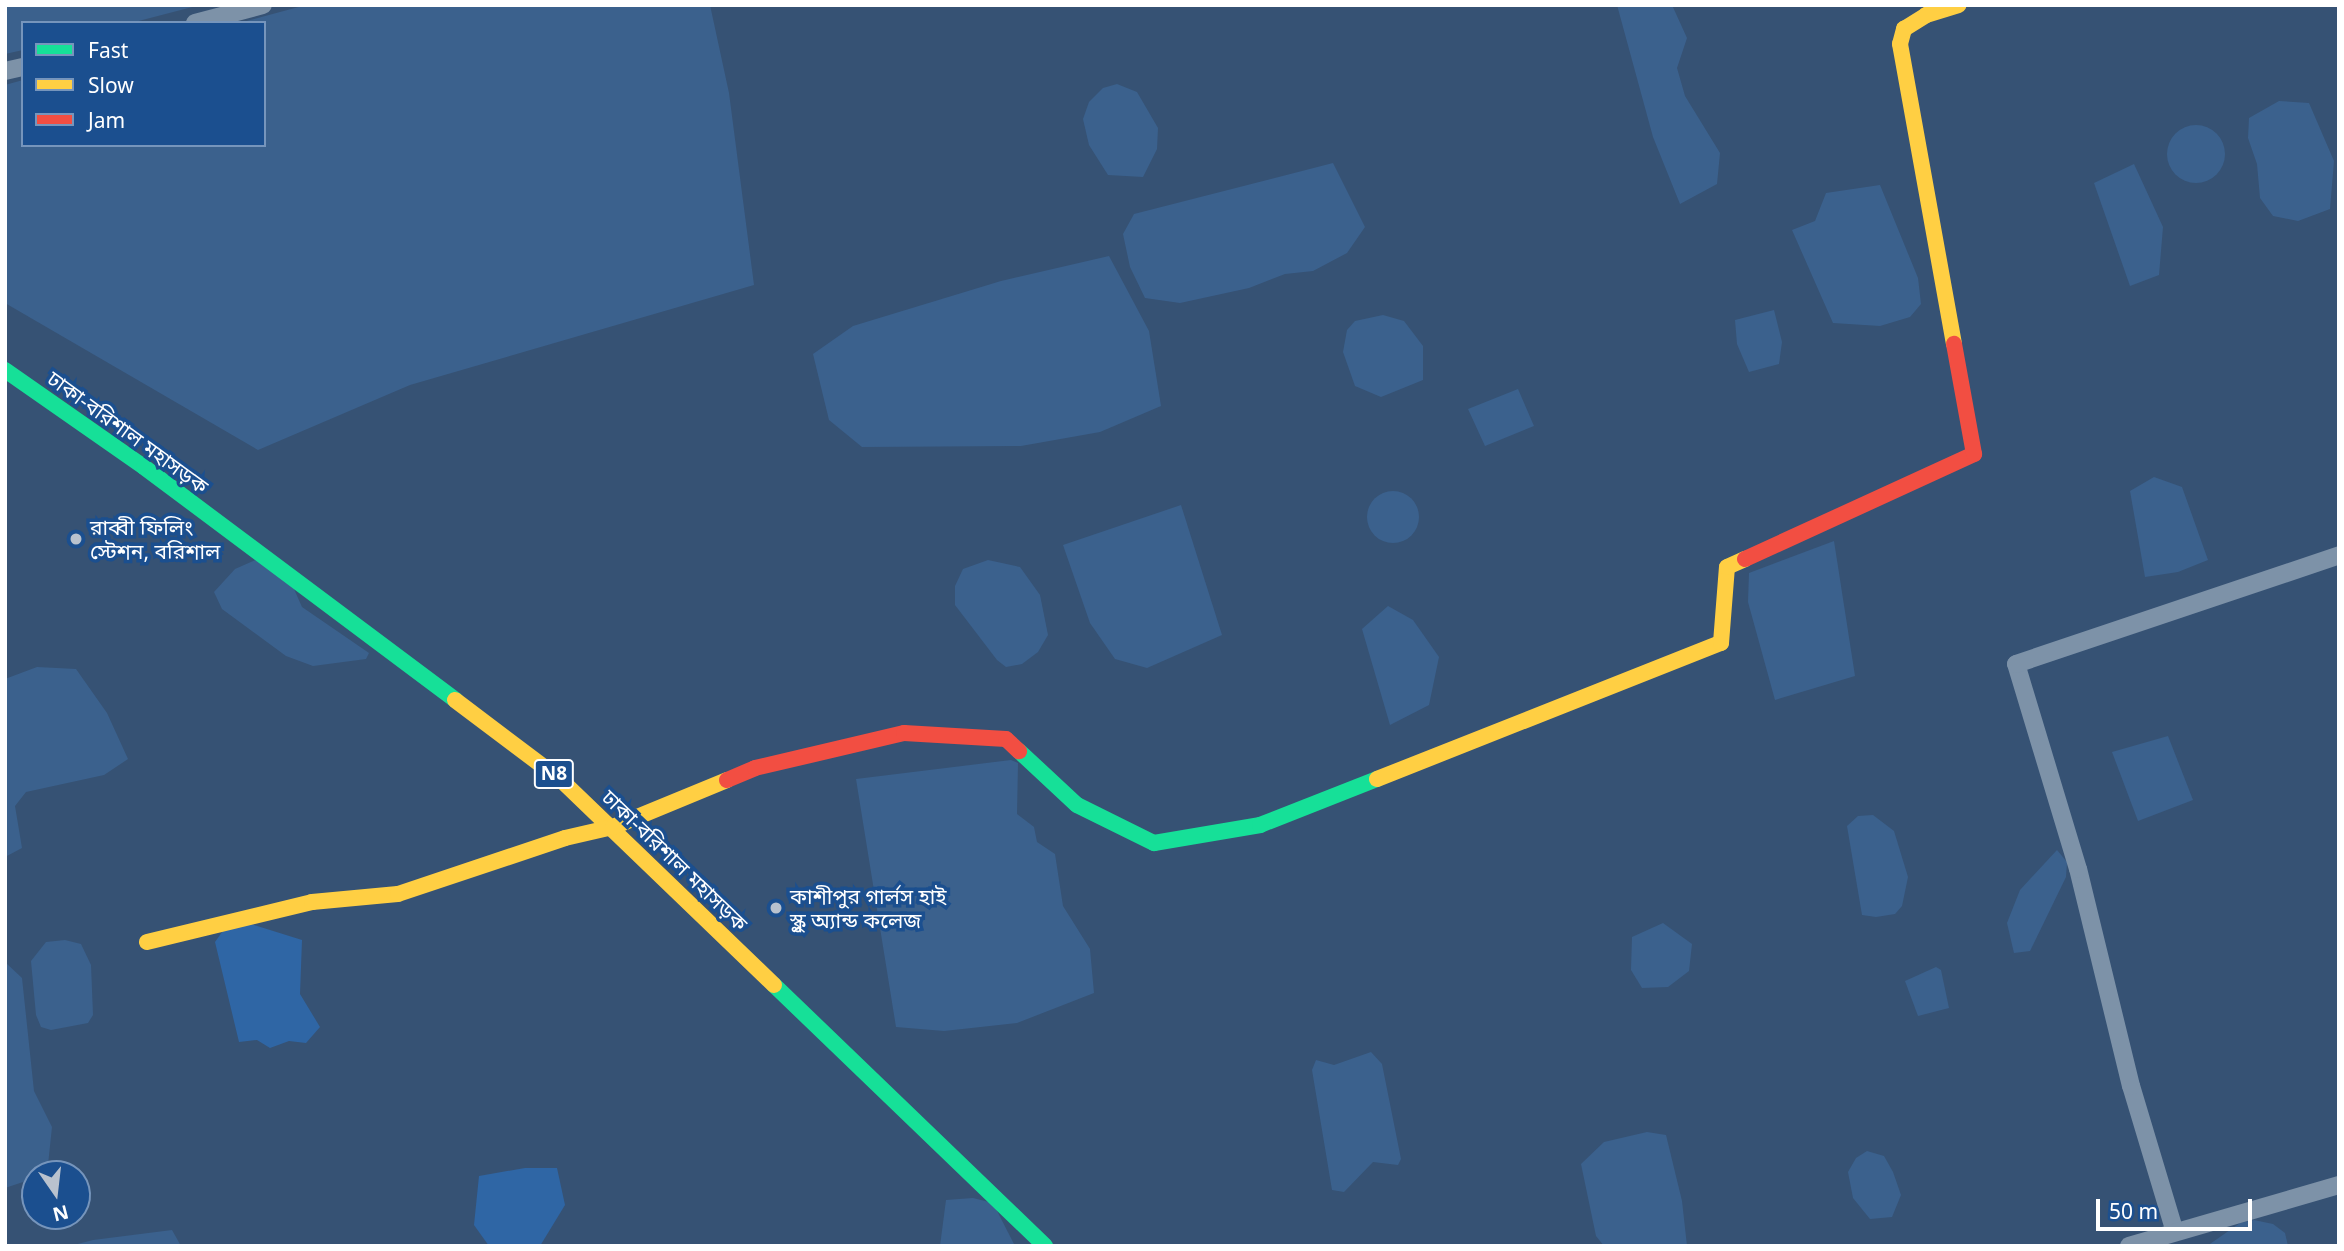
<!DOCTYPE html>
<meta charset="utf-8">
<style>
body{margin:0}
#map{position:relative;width:2344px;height:1251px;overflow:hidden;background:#365274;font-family:"Noto Sans","Noto Sans Bengali",sans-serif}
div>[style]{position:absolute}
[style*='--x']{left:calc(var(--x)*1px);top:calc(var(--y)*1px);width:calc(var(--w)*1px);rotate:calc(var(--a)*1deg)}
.green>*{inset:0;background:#2f66a5}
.water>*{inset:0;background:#3b618d}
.round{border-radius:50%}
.street>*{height:18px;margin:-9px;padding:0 9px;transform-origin:9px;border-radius:9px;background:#7d92a8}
.fast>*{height:16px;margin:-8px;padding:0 8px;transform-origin:8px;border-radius:8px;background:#16e098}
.slow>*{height:16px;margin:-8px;padding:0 8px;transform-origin:8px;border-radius:8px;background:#ffcf43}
.jam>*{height:16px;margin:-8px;padding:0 8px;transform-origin:8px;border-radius:8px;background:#f24e42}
.dots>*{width:19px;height:19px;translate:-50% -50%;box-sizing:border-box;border:4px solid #1b4f8f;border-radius:50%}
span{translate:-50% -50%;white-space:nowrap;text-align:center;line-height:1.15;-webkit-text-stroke:7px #1b4f8f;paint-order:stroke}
.shield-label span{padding:2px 5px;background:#1b4f8f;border:2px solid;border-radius:5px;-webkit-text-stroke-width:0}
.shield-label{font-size:19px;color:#fff;font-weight:700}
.street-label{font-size:21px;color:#fff}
.poi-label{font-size:21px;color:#fff}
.left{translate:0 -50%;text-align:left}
.frame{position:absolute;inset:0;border:7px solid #fff;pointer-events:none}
.legend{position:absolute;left:21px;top:21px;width:245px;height:126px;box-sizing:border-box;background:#1b4f8f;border:2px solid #7695bc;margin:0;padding:9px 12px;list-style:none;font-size:21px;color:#fff}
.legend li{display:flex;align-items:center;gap:14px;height:35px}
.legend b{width:35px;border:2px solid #7695bc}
.north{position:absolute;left:21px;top:1160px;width:70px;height:70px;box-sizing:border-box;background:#1b4f8f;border:2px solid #7695bc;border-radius:50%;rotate:166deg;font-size:19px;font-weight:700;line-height:28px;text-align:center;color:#fff}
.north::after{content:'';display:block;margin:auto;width:24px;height:32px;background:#b9c2ce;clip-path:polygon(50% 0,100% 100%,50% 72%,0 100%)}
.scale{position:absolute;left:2096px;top:1199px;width:156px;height:32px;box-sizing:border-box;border:4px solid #fff;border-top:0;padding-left:9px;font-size:21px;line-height:24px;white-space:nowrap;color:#fff;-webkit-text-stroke:5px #1b4f8f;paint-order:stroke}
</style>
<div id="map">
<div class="green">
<div style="clip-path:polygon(232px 918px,302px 940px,300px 994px,320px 1027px,306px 1043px,289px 1041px,270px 1048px,257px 1040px,239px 1042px,215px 942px)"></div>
<div style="clip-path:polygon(525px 1168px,557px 1168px,565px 1205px,540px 1246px,489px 1246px,474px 1225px,479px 1176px)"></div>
</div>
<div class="water">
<div style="clip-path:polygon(5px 5px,200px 5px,131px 23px,23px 23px,23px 50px,5px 54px)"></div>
<div style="clip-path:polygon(306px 5px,710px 5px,729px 93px,754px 285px,410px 385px,258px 450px,5px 303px,5px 85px,23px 80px,23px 145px,264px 145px,264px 23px,239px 23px)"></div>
<div style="clip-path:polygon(1617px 5px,1672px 5px,1687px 38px,1677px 68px,1685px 96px,1720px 153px,1717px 184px,1680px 204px,1653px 137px)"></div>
<div style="clip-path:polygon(1117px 84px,1137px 92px,1158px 128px,1157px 149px,1143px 177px,1108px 175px,1089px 145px,1083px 119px,1089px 102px,1103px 88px)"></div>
<div style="clip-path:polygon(2279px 101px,2309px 103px,2334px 161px,2330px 209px,2298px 221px,2273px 216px,2260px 198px,2257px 164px,2248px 138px,2249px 118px)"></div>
<div class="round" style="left:2167px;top:125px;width:58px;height:58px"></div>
<div style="clip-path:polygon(1333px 163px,1365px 227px,1347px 253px,1313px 271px,1285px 274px,1249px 288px,1180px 303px,1145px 298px,1130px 267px,1123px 234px,1134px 214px)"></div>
<div style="clip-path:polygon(2134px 164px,2163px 227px,2159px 275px,2130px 286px,2094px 183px)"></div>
<div style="clip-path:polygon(1880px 185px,1918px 278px,1921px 304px,1910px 317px,1880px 326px,1833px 323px,1792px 230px,1815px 221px,1826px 193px)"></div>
<div style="clip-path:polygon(1109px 256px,1149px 331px,1161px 406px,1100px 432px,1021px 446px,862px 447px,829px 420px,813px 354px,853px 326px,1001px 281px)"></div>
<div style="clip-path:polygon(1774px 310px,1782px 342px,1779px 364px,1749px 372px,1737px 344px,1735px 320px)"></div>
<div style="clip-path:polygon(1383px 315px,1404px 321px,1423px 346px,1423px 380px,1381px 397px,1355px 386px,1343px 352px,1347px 330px,1355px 321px)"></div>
<div style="clip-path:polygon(1518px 389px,1534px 426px,1485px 446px,1468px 409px)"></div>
<div style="clip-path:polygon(2154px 477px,2182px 487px,2208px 560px,2178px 572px,2145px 577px,2130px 491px)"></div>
<div class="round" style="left:1367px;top:491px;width:52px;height:52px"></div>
<div style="clip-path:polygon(1181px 505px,1222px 635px,1147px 668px,1115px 659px,1090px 623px,1063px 545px)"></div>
<div style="clip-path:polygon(1834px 541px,1855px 676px,1775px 700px,1748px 602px,1749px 573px)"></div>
<div style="clip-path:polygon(258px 559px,294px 589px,302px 607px,369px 653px,366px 659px,313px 666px,286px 656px,222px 609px,214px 592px,235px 569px)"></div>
<div style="clip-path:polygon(988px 560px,1020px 567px,1040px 595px,1048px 635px,1038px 652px,1022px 664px,1006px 667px,997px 660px,955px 605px,955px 586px,963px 569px)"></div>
<div style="clip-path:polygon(1388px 606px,1413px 620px,1439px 657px,1429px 705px,1390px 725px,1362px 629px)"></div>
<div style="clip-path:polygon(37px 667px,76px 669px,107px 713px,128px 759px,104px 775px,26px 792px,15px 806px,22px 848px,5px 857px,5px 679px)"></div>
<div style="clip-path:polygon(2168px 736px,2193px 800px,2138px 821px,2112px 752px)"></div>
<div style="clip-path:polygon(1011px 760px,1018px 763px,1017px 814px,1034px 827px,1037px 842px,1055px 854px,1063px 906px,1090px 949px,1094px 993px,1017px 1023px,944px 1031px,896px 1027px,856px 779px)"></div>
<div style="clip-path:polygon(1873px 815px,1894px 831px,1908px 877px,1902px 906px,1895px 914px,1876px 917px,1862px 915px,1847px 826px,1858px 816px)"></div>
<div style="clip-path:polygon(2057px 850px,2067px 862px,2066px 877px,2030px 951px,2014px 953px,2007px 923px,2020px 890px)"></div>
<div style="clip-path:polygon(1663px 923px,1692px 944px,1689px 971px,1668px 987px,1642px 988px,1631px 970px,1632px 937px)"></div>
<div style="clip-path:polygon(65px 940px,81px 944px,91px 965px,93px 1015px,88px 1023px,51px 1030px,41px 1027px,36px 1015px,31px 961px,46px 942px)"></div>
<div style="clip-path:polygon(5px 962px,22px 978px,34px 1091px,52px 1127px,47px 1174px,35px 1174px,35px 1178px,5px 1188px)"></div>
<div style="clip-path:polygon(1936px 967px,1941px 970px,1949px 1008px,1918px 1016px,1905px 981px)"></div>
<div style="clip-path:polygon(1371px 1052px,1382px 1064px,1401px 1159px,1398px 1165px,1373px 1162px,1344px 1192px,1332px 1190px,1312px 1070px,1316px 1060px,1334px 1065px)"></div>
<div style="clip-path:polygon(1647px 1132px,1666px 1135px,1682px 1201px,1687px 1246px,1604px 1246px,1596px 1236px,1581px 1164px,1604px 1142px)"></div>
<div style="clip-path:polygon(1867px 1151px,1884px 1156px,1893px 1172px,1901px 1195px,1892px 1217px,1870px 1219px,1853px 1198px,1848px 1172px,1856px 1158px)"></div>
<div style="clip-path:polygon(973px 1198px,993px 1203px,1015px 1246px,940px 1246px,946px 1200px)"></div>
<div style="clip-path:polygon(2254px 1220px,2273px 1224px,2285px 1233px,2288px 1246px,2207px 1246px,2240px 1223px)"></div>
<div style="clip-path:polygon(172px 1230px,181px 1246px,70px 1246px,93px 1240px)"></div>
</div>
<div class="street">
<div style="--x:195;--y:23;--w:70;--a:-14.8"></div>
<div style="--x:5;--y:71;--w:18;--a:-13"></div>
<div style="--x:2174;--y:1229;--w:149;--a:-106.7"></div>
<div style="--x:2131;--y:1086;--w:223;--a:-103.7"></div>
<div style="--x:2078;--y:869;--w:214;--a:-106.8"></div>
<div style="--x:2016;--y:664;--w:341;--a:-18.6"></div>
<div style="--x:2129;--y:1246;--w:219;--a:-16.2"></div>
</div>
<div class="fast">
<div style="--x:5;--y:370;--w:169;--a:34.9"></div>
<div style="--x:144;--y:467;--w:389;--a:36.8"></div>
<div style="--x:1019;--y:751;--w:79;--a:43"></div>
<div style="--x:1077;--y:805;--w:86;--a:26.3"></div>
<div style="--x:1154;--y:843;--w:108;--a:-9.6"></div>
<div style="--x:1260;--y:825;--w:126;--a:-21.5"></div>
<div style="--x:774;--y:985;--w:376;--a:43.9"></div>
</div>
<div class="slow">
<div style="--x:1954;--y:344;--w:305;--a:-100.2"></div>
<div style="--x:1900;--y:44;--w:16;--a:-75"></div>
<div style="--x:1904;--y:29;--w:26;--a:-32"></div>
<div style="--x:1926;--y:15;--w:34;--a:-17"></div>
<div style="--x:455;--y:700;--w:131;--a:37"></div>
<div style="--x:560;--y:779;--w:297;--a:43.9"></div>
<div style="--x:1377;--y:779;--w:370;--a:-21.6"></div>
<div style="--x:1721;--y:643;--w:76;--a:-85.5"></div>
<div style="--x:1727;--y:567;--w:20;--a:-24"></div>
<div style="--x:147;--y:942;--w:170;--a:-13.6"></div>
<div style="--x:312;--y:902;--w:86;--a:-5.3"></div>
<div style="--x:398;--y:894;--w:176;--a:-18.5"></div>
<div style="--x:565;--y:838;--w:49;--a:-12.9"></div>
<div style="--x:613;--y:827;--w:123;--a:-22.4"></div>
</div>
<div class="jam">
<div style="--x:1745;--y:559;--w:252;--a:-24.6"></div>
<div style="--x:1974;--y:454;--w:112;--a:-100.3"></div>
<div style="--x:727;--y:780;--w:30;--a:-23"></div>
<div style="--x:755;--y:768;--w:153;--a:-13.2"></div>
<div style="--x:904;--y:733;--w:102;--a:3.4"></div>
<div style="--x:1006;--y:739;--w:18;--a:43"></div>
</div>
<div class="dots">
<div style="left:76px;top:539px;background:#b9c2ce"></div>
<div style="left:776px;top:908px;background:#b9c2ce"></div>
</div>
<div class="shield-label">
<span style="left:554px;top:774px">N8</span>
</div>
<div class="street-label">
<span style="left:128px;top:432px;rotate:36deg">ঢাকা-বরিশাল মহাসড়ক</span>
<span style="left:675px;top:860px;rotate:44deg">ঢাকা-বরিশাল মহাসড়ক</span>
</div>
<div class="poi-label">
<span class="left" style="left:90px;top:539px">রাব্বী ফিলিং<br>স্টেশন, বরিশাল</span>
<span class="left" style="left:790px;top:908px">কাশীপুর গার্লস হাই<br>স্কুল অ্যান্ড কলেজ</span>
</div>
<div class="frame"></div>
<ul class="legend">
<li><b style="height:9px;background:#16e098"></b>Fast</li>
<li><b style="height:9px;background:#ffcf43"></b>Slow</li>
<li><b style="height:9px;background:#f24e42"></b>Jam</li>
</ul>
<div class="north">N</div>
<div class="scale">50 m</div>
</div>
